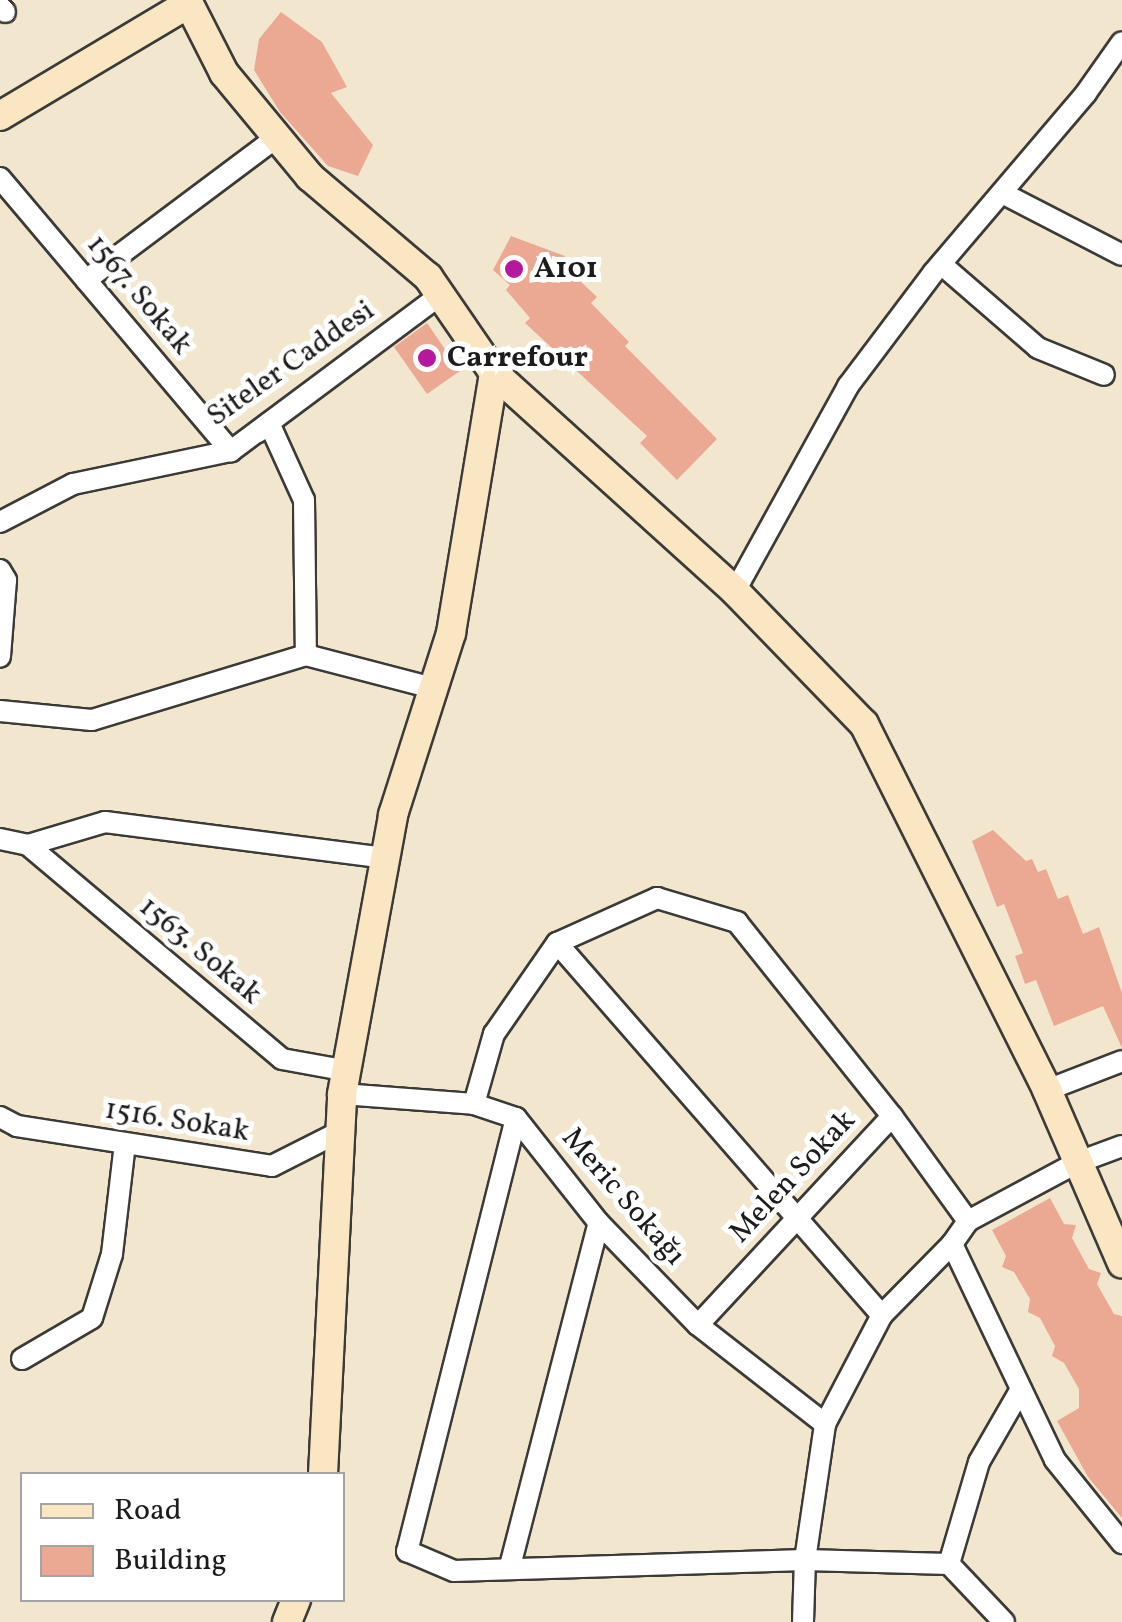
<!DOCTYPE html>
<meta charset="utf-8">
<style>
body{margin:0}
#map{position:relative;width:1122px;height:1622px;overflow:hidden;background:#f2e7ce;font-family:Vollkorn,serif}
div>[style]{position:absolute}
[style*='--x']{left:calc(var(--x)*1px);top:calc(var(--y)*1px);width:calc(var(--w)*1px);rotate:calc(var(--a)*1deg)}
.building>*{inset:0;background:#eba994}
.roads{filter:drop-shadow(2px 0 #3c3a37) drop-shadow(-2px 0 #3c3a37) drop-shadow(0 2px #3c3a37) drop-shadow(0 -2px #3c3a37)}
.street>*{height:20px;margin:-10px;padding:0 10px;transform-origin:10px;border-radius:10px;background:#fff}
.secondary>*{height:28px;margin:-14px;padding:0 14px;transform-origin:14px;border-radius:14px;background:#fbe6c4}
.dots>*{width:28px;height:28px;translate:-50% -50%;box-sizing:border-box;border:5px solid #fff;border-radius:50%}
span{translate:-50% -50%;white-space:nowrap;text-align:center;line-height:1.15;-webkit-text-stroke:10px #fff;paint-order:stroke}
.poi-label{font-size:30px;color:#1c1c1c;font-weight:700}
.left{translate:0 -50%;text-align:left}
.street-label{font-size:30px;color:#1c1c1c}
.legend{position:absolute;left:20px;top:1472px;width:325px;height:130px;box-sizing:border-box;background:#fff;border:2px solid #a4a4a4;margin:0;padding:12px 18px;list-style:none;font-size:30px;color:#1c1c1c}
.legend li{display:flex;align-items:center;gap:20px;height:50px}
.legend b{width:50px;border:2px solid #a4a4a4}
</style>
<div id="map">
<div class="building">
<div style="clip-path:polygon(281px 12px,322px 42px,347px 87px,331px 93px,373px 145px,358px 176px,328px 166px,280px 112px,254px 70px,259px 39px)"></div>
<div style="clip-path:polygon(511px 236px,565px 256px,560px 262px,597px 297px,591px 303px,629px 342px,625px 346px,717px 439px,677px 480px,640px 443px,647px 436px,525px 323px,530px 318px,506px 290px,510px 285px,493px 270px)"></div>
<div style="clip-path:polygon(427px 323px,460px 371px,427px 394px,394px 347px)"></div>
<div style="clip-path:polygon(993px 830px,1026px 861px,1032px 859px,1038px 872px,1046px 869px,1058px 899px,1068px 895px,1083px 934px,1099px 927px,1122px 993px,1122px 1048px,1103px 1006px,1054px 1026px,1036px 980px,1025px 984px,1015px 956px,1023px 953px,1004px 904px,997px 907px,972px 841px)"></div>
<div style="clip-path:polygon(1050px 1198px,1064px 1224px,1076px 1225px,1072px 1238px,1089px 1269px,1101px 1273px,1097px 1284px,1114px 1314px,1122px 1316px,1122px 1518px,1088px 1477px,1057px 1421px,1079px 1408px,1079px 1389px,1064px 1363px,1052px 1356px,1055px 1346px,1040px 1318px,1028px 1312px,1030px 1299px,1014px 1272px,1002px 1267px,1006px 1256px,992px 1230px)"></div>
</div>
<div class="roads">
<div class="street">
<div style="--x:0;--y:7;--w:7;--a:45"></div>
<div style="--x:0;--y:178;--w:358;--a:49.8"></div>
<div style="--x:1002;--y:193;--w:135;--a:27.3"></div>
<div style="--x:941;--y:264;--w:128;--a:40.9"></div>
<div style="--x:1038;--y:348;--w:71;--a:22.2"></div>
<div style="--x:86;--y:280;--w:239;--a:-36.8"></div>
<div style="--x:258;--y:432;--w:14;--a:-39"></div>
<div style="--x:269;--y:423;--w:85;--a:65.6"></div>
<div style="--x:304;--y:500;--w:155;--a:89.3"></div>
<div style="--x:0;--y:522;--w:82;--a:-27.5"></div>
<div style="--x:73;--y:484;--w:161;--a:-11.8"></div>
<div style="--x:231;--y:451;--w:261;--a:-36.7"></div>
<div style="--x:0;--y:570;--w:12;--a:59"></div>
<div style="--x:6;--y:580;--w:77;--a:94.5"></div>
<div style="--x:735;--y:591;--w:234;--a:-61.1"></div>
<div style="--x:848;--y:386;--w:141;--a:-53"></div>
<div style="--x:933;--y:273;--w:236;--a:-49.6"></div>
<div style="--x:1086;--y:93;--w:62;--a:-54.8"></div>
<div style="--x:0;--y:711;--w:92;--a:5.6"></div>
<div style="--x:92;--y:720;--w:224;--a:-16.9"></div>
<div style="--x:306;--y:655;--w:131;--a:14.6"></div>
<div style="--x:0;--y:839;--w:29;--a:12"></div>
<div style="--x:28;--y:845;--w:80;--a:-16.6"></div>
<div style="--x:105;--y:822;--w:282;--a:7.3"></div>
<div style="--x:28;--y:845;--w:332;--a:40.1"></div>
<div style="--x:282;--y:1059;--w:68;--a:10.2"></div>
<div style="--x:557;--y:943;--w:494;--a:48.9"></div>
<div style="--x:1047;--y:1090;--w:80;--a:-21.1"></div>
<div style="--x:342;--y:1094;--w:132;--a:4.3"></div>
<div style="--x:474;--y:1104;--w:44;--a:18.4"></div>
<div style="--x:516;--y:1118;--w:134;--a:51.7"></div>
<div style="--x:599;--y:1223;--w:142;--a:45.9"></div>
<div style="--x:698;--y:1325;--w:161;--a:37.9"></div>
<div style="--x:474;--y:1104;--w:73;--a:-74.1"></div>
<div style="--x:494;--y:1034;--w:111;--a:-55.3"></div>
<div style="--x:557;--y:943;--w:110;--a:-24.2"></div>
<div style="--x:657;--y:898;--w:84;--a:16.7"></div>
<div style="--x:737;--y:922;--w:248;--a:51.4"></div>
<div style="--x:892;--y:1116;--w:130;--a:54.1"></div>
<div style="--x:0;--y:1117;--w:19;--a:28"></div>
<div style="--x:17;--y:1126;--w:258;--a:8.9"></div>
<div style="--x:272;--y:1166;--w:75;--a:-26.9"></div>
<div style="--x:516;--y:1118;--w:447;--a:104.1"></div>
<div style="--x:407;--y:1551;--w:51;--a:23.1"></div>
<div style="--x:454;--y:1571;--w:351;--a:-1.8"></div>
<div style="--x:805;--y:1560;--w:144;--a:1.6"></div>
<div style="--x:949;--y:1564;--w:80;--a:46.5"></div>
<div style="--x:952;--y:1244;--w:239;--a:64.5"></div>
<div style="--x:1055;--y:1460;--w:107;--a:51.1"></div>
<div style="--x:698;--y:1325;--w:285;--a:-47.1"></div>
<div style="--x:22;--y:1359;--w:81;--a:-30.4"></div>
<div style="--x:92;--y:1318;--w:67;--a:-72.6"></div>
<div style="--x:112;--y:1254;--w:111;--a:-83.3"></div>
<div style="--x:949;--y:1564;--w:106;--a:-73.6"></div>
<div style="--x:979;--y:1462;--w:84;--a:-60.1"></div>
<div style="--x:510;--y:1566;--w:354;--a:-75.5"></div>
<div style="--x:803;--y:1622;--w:62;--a:-88.2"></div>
<div style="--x:805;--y:1560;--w:137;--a:-81.6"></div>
<div style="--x:825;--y:1424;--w:123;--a:-62.4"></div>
<div style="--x:882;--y:1315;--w:100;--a:-45.4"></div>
<div style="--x:952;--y:1244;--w:28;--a:-55"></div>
<div style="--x:968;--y:1221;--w:123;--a:-28.2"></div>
<div style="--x:1076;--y:1163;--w:49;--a:-20.3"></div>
</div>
<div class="secondary">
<div style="--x:187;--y:0;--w:82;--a:63.1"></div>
<div style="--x:224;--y:73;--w:135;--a:50.4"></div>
<div style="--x:310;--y:177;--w:155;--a:40.3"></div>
<div style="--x:428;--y:277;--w:116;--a:55.5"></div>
<div style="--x:494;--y:373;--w:325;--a:42.1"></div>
<div style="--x:735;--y:591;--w:185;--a:45.9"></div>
<div style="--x:864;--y:724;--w:409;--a:63.4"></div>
<div style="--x:1047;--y:1090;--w:189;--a:66.6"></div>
<div style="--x:0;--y:116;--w:219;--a:-30.8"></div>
<div style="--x:323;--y:1474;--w:380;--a:-87.1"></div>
<div style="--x:342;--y:1094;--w:284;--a:-79.6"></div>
<div style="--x:393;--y:815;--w:191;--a:-72.3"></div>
<div style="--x:451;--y:633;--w:264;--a:-80.6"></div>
<div style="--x:287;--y:1622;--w:24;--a:-68"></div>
</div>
</div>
<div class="dots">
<div style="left:514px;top:269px;background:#b5179e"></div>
<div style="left:427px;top:358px;background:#b5179e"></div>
</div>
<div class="poi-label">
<span class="left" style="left:534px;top:269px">A101</span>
<span class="left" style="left:447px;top:358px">Carrefour</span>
</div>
<div class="street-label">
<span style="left:139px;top:295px;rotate:50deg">1567. Sokak</span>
<span style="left:291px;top:364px;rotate:-35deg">Siteler Caddesi</span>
<span style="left:200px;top:951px;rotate:40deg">1563. Sokak</span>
<span style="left:177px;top:1121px;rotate:9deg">1516. Sokak</span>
<span style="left:793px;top:1177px;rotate:-47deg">Melen Sokak</span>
<span style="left:623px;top:1197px;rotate:49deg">Meric Sokağı</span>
</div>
<ul class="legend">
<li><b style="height:12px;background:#fbe6c4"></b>Road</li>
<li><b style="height:28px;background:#eba994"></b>Building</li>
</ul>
</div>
